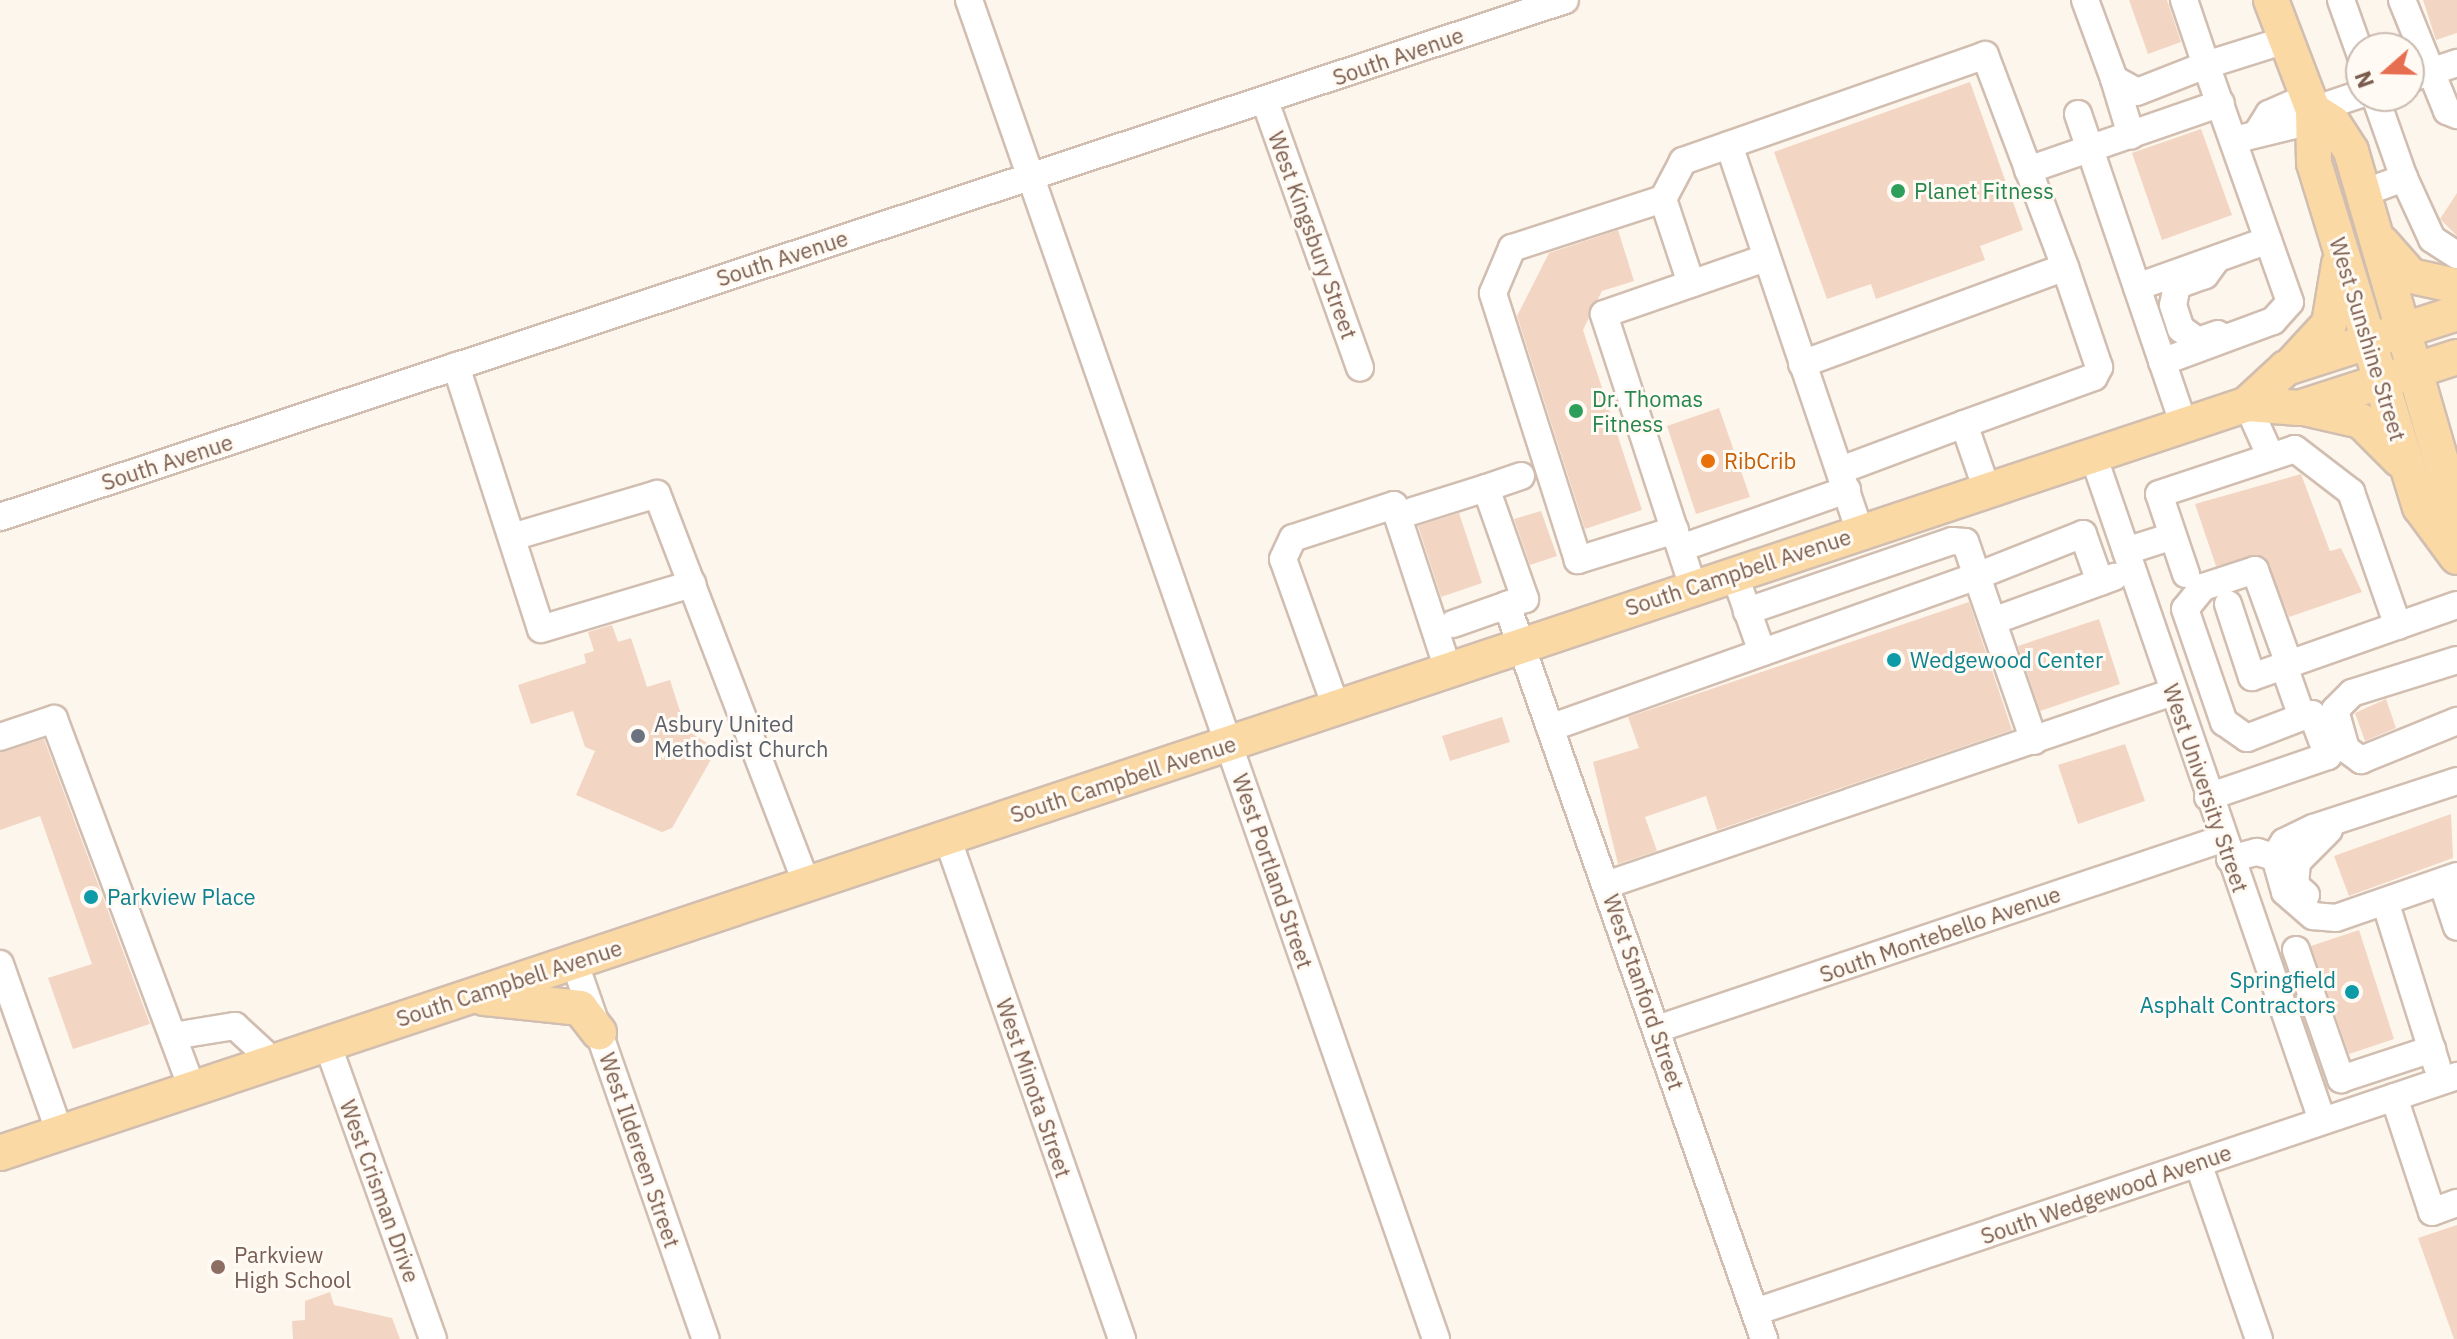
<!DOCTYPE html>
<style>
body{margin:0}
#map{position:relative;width:2457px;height:1339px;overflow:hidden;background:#fdf6ec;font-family:"IBM Plex Sans",sans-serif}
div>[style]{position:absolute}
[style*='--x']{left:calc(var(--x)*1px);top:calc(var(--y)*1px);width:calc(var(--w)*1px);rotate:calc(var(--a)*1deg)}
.building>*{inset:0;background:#f3d5c3}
.roads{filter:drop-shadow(2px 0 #d1beb0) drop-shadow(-2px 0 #d1beb0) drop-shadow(0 2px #d1beb0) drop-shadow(0 -2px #d1beb0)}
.minor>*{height:26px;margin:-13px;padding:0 13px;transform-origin:13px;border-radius:13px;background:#fff}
.major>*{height:34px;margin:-17px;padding:0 17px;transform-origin:17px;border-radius:17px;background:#fbd9a5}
.dots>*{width:22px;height:22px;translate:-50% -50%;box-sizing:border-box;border:4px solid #fffaf3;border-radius:50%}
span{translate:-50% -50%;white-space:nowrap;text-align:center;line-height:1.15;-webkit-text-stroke:6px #fffaf3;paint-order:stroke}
.street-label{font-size:22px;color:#7a5c4d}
.leisure-label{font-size:22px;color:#27864d}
.left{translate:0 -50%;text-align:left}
.food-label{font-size:22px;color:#c56008}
.culture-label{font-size:22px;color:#0d838f}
.right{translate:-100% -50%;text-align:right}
.worship-label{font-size:22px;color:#5b616d}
.education-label{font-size:22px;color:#785e54}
.north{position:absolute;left:2345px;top:32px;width:80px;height:80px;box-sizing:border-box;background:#fffaf3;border:2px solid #cabbb1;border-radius:50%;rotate:250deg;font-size:22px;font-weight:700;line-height:32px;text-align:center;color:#7a5c4d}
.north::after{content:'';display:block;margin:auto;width:28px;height:36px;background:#e76f51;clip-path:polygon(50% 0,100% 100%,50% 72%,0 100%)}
</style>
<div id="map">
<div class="building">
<div style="clip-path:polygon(2129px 0,2167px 0,2181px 42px,2148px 54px)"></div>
<div style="clip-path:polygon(2423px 0,2457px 0,2457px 33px,2436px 40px)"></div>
<div style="clip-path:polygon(1970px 82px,2023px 230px,1980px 246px,1985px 260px,1876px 299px,1871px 284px,1827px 299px,1774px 152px)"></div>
<div style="clip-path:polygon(2201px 129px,2232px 215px,2162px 240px,2132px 153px)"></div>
<div style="clip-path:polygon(2457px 193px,2457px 236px,2440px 219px)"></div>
<div style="clip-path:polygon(1618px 230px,1634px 281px,1602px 291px,1583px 330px,1642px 510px,1585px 529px,1517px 316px,1549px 253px)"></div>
<div style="clip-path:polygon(1719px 408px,1750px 497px,1696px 514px,1667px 426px)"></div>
<div style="clip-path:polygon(2301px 474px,2330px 551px,2341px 548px,2362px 592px,2289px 617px,2265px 557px,2216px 566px,2195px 504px)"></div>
<div style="clip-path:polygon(1541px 511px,1557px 556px,1530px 565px,1514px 519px)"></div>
<div style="clip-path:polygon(1459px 513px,1482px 583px,1441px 597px,1418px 526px)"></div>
<div style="clip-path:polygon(1969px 602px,2012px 730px,1717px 830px,1706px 796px,1645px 817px,1657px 851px,1618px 864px,1593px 762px,1639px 748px,1628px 717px)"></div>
<div style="clip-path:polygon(2099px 619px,2120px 684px,2040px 711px,2018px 646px)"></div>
<div style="clip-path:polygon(612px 625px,618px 642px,631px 638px,647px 687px,670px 680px,686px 730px,717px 749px,672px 828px,662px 832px,576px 795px,595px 751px,585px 747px,573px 711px,531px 724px,518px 685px,586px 663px,584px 654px,594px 651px,588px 632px)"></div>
<div style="clip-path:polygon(2386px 699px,2396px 728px,2365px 741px,2355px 713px)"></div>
<div style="clip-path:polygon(1502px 717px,1510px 742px,1450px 761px,1442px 736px)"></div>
<div style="clip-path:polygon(44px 739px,150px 1024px,73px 1049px,48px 978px,92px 964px,40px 816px,0 830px,0 753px)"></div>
<div style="clip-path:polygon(2125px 744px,2145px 801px,2078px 824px,2058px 765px)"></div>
<div style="clip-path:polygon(2451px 814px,2453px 858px,2349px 896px,2334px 856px)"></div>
<div style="clip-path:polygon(2359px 930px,2394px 1039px,2349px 1054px,2311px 946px)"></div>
<div style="clip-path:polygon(2457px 1225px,2457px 1339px,2454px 1339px,2418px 1238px)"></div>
<div style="clip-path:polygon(330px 1292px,334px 1305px,392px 1318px,400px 1339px,293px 1339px,292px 1321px,305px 1320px,305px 1301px)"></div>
</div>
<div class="roads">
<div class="minor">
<div style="--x:969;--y:0;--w:1418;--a:70.77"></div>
<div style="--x:2085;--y:0;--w:84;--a:69.8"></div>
<div style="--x:2114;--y:79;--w:26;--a:29"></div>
<div style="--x:2137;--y:92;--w:74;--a:-21.4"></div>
<div style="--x:2206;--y:65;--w:69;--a:-108.7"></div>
<div style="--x:2341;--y:0;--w:59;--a:70.3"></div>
<div style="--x:2402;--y:0;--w:120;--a:67.9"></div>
<div style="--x:2447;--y:111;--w:11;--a:22"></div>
<div style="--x:2114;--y:79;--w:59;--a:73.1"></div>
<div style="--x:2409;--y:79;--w:51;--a:-18.4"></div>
<div style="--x:1265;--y:101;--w:283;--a:70.4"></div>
<div style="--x:2313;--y:110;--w:51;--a:-18.4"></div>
<div style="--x:2078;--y:114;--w:329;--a:71.2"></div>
<div style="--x:2259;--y:130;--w:19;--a:-58"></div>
<div style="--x:2269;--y:114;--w:43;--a:-23.6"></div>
<div style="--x:2234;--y:140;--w:79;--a:-13.9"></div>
<div style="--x:1729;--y:145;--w:408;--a:71.3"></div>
<div style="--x:2028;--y:170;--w:204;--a:-19.1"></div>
<div style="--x:2404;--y:178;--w:67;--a:65.3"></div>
<div style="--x:2432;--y:239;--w:30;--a:33"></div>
<div style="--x:2363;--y:193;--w:44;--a:-20.1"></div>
<div style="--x:2404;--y:178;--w:87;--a:-109.5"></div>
<div style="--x:1663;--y:199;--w:89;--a:71.6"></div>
<div style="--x:2216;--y:260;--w:19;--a:126"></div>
<div style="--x:2205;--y:275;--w:30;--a:160"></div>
<div style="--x:2177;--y:285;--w:20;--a:101"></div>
<div style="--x:2173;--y:305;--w:25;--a:72"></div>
<div style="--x:2181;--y:329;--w:21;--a:35"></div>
<div style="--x:2198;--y:341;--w:21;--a:-19"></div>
<div style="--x:2137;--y:287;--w:139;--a:-19.7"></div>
<div style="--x:2162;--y:362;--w:118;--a:-20.3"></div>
<div style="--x:2273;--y:321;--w:25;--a:-48"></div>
<div style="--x:2290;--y:302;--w:251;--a:-109.5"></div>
<div style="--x:2206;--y:65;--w:84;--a:-17.4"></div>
<div style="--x:1802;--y:364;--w:280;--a:-20.2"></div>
<div style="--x:2065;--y:267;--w:106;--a:71.2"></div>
<div style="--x:2099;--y:367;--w:11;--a:117"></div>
<div style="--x:2094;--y:377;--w:138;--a:160.1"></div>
<div style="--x:1964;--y:424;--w:70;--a:70.8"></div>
<div style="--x:456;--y:366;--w:276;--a:72.1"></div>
<div style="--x:541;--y:629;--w:158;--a:-16.6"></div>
<div style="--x:2247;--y:404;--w:56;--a:65.7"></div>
<div style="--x:2093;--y:455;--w:703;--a:71"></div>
<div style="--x:1841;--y:470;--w:131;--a:-20.5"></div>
<div style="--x:1486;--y:488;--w:37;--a:-19"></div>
<div style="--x:1413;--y:511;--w:77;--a:-17.5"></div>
<div style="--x:1486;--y:488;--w:118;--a:70.6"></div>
<div style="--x:1525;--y:599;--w:19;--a:162"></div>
<div style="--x:0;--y:517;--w:1648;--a:-18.28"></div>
<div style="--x:1675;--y:530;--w:102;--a:162.8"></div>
<div style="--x:1578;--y:560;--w:280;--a:-107.7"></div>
<div style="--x:1493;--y:293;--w:49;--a:-67.1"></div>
<div style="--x:1512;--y:248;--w:159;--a:-18"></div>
<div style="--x:1663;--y:199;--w:43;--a:-62.2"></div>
<div style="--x:1683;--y:161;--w:320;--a:-19.3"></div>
<div style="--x:1985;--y:55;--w:227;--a:69.3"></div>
<div style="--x:512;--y:537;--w:151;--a:-16.5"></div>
<div style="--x:657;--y:494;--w:418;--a:69"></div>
<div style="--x:1681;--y:548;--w:176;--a:-19.3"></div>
<div style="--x:2126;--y:551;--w:49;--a:-17.7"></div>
<div style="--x:1734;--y:573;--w:84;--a:70.5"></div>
<div style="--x:2186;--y:574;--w:84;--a:-108.6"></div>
<div style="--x:2159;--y:494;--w:143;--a:-18.3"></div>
<div style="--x:2295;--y:449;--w:71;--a:37.5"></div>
<div style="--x:2351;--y:492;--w:142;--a:70.7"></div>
<div style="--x:1693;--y:587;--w:287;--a:-108.1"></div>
<div style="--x:1604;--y:314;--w:171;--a:-19.1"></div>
<div style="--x:2228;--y:604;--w:77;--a:71.8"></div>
<div style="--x:2252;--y:677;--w:217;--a:-19.4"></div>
<div style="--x:1993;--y:621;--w:129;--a:-20"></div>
<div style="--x:1453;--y:624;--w:57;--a:-19.4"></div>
<div style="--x:1507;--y:605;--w:778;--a:70.7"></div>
<div style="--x:2457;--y:660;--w:110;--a:162.6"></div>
<div style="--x:2352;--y:693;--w:24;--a:135"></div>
<div style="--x:2335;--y:710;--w:41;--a:74.2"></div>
<div style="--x:2346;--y:749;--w:19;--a:36"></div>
<div style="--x:2361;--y:760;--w:104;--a:-22.1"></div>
<div style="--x:2289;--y:664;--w:100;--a:-109.9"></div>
<div style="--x:2255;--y:570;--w:55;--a:161.9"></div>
<div style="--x:2203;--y:587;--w:28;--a:129"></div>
<div style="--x:2185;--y:609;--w:120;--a:71"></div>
<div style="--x:2224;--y:722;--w:28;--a:35"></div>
<div style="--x:2247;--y:738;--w:59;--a:-20.9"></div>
<div style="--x:1336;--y:707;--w:157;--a:-109.7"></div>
<div style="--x:1283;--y:559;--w:23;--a:-65"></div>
<div style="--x:1293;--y:538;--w:106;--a:-18.1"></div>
<div style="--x:1394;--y:505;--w:173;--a:71.8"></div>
<div style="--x:1550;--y:728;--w:453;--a:-19.6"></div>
<div style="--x:1977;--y:576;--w:36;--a:-109"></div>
<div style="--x:1965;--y:542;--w:13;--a:-176"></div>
<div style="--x:1952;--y:541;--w:217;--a:161.1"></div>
<div style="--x:0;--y:737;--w:57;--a:-18.4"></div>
<div style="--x:54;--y:719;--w:395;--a:69.5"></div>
<div style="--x:2034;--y:741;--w:175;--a:-109.1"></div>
<div style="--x:1977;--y:576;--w:114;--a:-21.6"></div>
<div style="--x:2083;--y:534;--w:51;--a:70.5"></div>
<div style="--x:2457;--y:781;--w:151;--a:161.9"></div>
<div style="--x:2313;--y:828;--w:32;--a:154"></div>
<div style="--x:2284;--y:842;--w:17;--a:121"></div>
<div style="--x:2275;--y:857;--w:36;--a:74"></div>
<div style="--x:2285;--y:892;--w:37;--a:41"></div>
<div style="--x:2313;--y:916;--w:23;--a:5"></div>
<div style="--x:2336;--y:918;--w:128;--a:-19.1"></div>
<div style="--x:2208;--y:797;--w:127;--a:-18.9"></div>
<div style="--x:2328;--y:756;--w:45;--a:-110.9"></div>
<div style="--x:2312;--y:714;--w:10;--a:163"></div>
<div style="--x:2302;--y:717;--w:54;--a:-109.4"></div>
<div style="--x:947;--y:837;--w:532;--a:70.78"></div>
<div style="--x:2230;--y:859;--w:28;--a:-15"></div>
<div style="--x:2257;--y:852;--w:19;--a:16"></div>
<div style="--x:2442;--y:882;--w:47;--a:71.6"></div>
<div style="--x:1606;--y:885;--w:599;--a:-18.8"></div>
<div style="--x:2306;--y:895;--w:15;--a:-138"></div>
<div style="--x:2295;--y:885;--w:23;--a:-85"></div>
<div style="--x:2297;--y:862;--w:45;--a:-45"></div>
<div style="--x:2389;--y:914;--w:159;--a:72.5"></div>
<div style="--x:2296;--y:950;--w:137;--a:70.8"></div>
<div style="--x:2341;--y:1079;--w:96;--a:-18.2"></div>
<div style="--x:574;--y:961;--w:400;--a:70.8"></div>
<div style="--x:0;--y:964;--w:179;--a:70.5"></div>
<div style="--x:1657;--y:1029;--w:596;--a:-18.59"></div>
<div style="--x:173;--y:1036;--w:63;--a:-9.2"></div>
<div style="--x:235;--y:1026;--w:52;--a:42.6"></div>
<div style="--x:327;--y:1043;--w:314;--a:70.3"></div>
<div style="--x:2394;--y:1097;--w:121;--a:71.7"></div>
<div style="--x:2432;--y:1212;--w:27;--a:-20"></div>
<div style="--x:2198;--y:1163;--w:186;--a:70.9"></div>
<div style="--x:1755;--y:1312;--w:741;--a:-18.58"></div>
</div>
<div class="major">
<div style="--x:2271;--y:0;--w:118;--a:69.1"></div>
<div style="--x:2313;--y:110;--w:53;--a:88.9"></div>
<div style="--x:2314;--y:163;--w:360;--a:72.9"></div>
<div style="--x:2420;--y:507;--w:62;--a:53.5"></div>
<div style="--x:2313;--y:110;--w:24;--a:33"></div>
<div style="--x:2333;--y:123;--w:33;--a:57"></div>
<div style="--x:2351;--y:151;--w:379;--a:73.8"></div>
<div style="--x:2382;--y:243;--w:44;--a:48.7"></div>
<div style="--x:2411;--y:276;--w:47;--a:12.3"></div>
<div style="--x:2293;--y:363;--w:53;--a:-47.3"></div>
<div style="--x:2329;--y:324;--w:61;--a:-80.5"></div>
<div style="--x:2247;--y:404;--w:53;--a:-42.7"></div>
<div style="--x:2286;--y:368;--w:180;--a:-17.8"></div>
<div style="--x:2308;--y:409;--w:54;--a:12.8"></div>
<div style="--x:2361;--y:421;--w:55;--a:45"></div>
<div style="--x:484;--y:998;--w:97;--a:5.9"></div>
<div style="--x:580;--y:1008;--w:31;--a:52"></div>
<div style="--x:0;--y:1153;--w:2369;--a:-18.43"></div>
<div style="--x:2247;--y:404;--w:52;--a:4.4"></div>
<div style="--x:2299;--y:408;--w:166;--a:-17.9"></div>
</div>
</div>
<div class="dots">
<div style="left:1898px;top:191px;background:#2e9e5b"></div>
<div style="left:1576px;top:411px;background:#2e9e5b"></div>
<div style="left:1708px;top:461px;background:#e8710a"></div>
<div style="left:1894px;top:660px;background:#0f9aa8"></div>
<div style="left:638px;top:736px;background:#6b7280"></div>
<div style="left:91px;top:897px;background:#0f9aa8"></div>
<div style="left:2352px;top:992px;background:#0f9aa8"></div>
<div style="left:218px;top:1267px;background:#8d6e63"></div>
</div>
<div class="street-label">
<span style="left:1398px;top:56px;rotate:-19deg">South Avenue</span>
<span style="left:1313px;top:235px;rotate:70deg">West Kingsbury Street</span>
<span style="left:782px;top:258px;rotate:-18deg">South Avenue</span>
<span style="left:2368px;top:339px;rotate:73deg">West Sunshine Street</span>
<span style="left:167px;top:462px;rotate:-18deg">South Avenue</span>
<span style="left:1738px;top:572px;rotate:-18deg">South Campbell Avenue</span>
<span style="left:1123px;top:779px;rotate:-18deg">South Campbell Avenue</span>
<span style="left:2206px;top:788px;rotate:71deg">West University Street</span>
<span style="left:1273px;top:871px;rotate:71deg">West Portland Street</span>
<span style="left:1940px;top:934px;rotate:-19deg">South Montebello Avenue</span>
<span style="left:509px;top:983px;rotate:-18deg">South Campbell Avenue</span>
<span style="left:1644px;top:992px;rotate:71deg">West Stanford Street</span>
<span style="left:1034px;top:1088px;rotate:71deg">West Minota Street</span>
<span style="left:640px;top:1150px;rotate:71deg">West Ildereen Street</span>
<span style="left:380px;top:1191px;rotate:70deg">West Crisman Drive</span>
<span style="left:2106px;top:1194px;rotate:-19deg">South Wedgewood Avenue</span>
</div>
<div class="leisure-label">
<span class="left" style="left:1914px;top:191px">Planet Fitness</span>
<span class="left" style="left:1592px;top:411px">Dr. Thomas<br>Fitness</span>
</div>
<div class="food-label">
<span class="left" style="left:1724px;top:461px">RibCrib</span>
</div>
<div class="culture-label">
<span class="left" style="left:1910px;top:660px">Wedgewood Center</span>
<span class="left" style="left:107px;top:897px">Parkview Place</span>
<span class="right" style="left:2336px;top:992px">Springfield<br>Asphalt Contractors</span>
</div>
<div class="worship-label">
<span class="left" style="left:654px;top:736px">Asbury United<br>Methodist Church</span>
</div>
<div class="education-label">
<span class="left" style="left:234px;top:1267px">Parkview<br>High School</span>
</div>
<div class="north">N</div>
</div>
